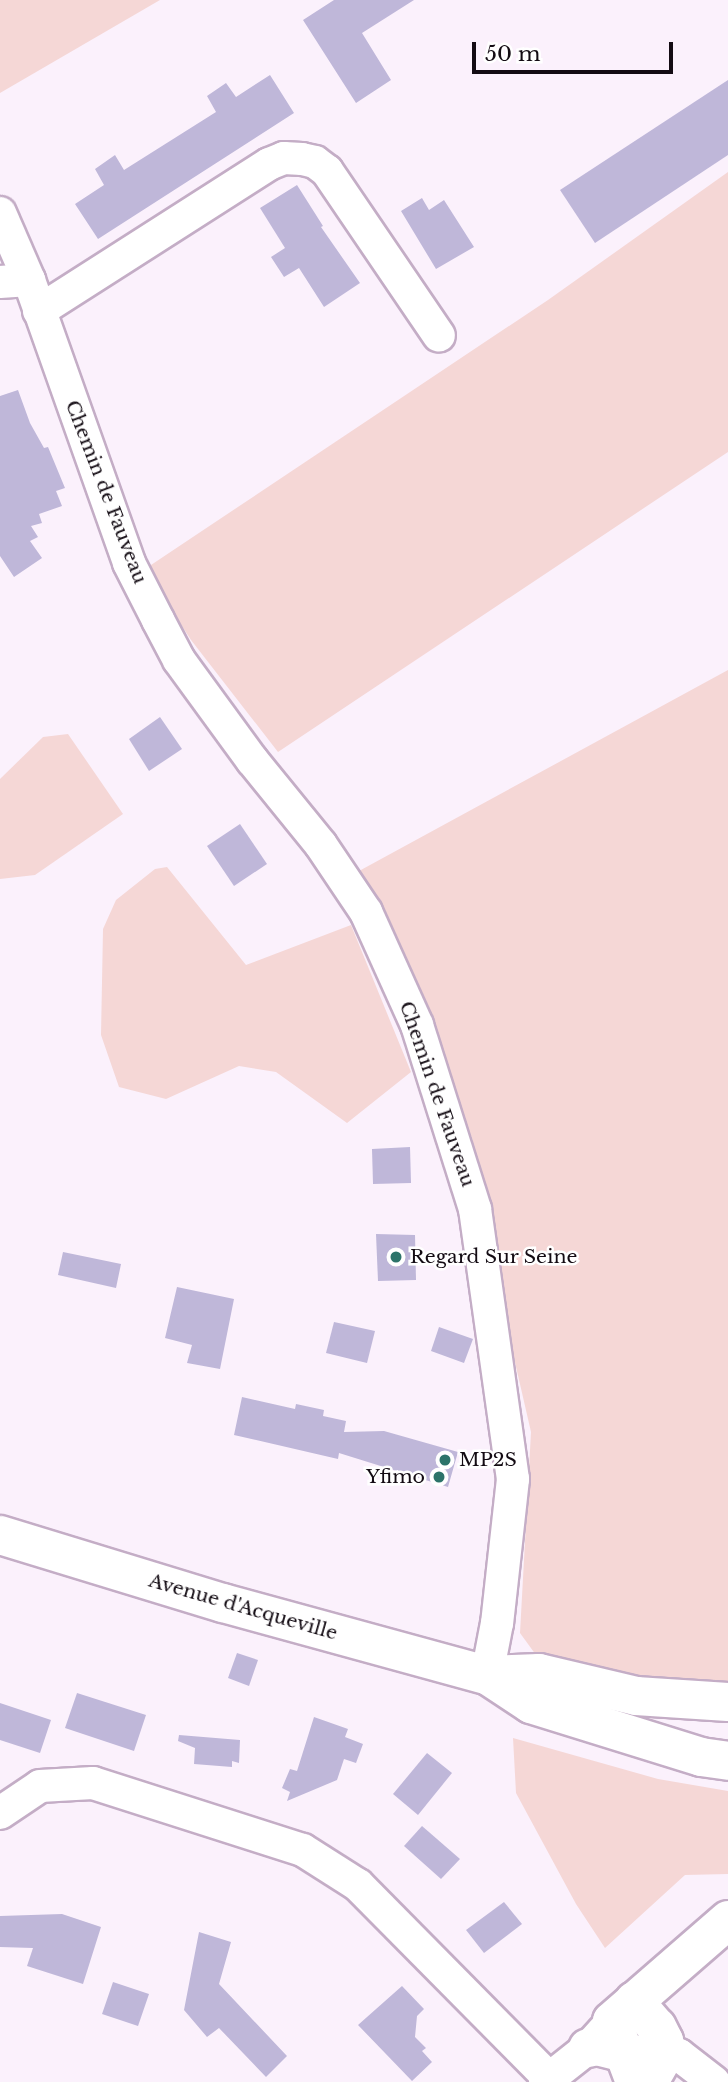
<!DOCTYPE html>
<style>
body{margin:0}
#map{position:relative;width:728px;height:2082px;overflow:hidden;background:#fbf1fc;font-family:"Libre Baskerville",serif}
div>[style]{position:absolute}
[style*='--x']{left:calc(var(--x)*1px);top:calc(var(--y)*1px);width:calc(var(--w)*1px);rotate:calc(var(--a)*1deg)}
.green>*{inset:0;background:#f5d7d6}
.building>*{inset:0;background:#bfb7d9}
.roads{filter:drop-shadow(2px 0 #c4adc6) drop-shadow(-2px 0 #c4adc6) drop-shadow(0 2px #c4adc6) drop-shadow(0 -2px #c4adc6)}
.street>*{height:32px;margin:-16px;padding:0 16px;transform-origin:16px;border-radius:16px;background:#fff}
.secondary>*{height:38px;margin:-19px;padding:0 19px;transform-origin:19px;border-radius:19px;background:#fff}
.primary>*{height:38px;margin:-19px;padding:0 19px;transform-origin:19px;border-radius:19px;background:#fff}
.dots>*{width:19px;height:19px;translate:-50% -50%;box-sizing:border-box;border:4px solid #fff;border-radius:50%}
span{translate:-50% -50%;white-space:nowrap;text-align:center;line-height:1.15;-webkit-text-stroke:5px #fff;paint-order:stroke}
.street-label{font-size:19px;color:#130b13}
.poi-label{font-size:19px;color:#130b13}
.left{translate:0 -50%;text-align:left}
.right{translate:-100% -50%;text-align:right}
.scale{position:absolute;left:472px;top:42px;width:201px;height:32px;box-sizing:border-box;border:4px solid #130b13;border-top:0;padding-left:9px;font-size:21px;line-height:24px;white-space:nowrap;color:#130b13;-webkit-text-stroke:5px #fff;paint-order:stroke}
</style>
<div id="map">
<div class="green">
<div style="clip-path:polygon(0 0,160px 0,0 93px)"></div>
<div style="clip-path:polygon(728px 172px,728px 452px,278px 752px,191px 640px,145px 569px,548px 300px)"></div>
<div style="clip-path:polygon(728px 670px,728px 1685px,683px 1690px,536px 1655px,520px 1633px,531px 1432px,497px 1284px,472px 1138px,371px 925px,359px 871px)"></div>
<div style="clip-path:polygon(68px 734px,123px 814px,35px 875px,0 879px,0 779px,43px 737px)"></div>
<div style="clip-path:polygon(167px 867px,246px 965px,351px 925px,411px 1072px,347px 1123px,276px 1072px,239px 1066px,166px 1099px,119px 1087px,101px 1035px,103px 929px,116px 900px,155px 869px)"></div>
<div style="clip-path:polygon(513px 1738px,658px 1779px,728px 1791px,728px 1874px,685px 1875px,605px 1948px,576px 1904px,516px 1793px)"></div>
</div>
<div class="building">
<div style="clip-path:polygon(334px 0,414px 0,362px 33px,391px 80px,356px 103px,303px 20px)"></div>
<div style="clip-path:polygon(270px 75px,294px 113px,98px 239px,75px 204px,104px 185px,95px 169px,115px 155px,124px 170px,216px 112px,207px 96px,226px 83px,236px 97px)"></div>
<div style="clip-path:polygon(728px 80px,728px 155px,595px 243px,560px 190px)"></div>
<div style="clip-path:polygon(297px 185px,323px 226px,321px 227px,360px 283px,324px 307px,299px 268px,284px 277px,271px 257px,285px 248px,260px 208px)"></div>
<div style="clip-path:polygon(422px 198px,429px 210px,444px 200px,474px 247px,436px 269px,401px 211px)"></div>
<div style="clip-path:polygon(18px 390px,30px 423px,44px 448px,48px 447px,65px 488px,56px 491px,62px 506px,39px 514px,42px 523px,31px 526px,38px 537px,30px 541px,42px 558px,14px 577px,0 556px,0 396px)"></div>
<div style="clip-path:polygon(160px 717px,182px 749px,149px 771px,129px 739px)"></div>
<div style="clip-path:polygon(240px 824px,267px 864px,234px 886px,207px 846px)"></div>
<div style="clip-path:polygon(410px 1147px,411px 1183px,373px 1184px,372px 1149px)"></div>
<div style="clip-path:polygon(376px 1234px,415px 1235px,416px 1280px,378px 1281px)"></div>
<div style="clip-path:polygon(63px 1252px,121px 1264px,116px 1288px,58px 1275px)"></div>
<div style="clip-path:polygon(177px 1287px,234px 1299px,220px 1369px,187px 1363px,192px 1345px,165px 1338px)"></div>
<div style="clip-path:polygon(334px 1322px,375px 1331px,367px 1363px,326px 1353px)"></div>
<div style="clip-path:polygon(439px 1327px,473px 1339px,464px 1363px,431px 1351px)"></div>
<div style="clip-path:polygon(242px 1397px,295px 1409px,296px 1404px,324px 1410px,323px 1416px,346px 1421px,344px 1432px,384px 1431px,458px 1452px,448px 1487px,339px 1453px,338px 1459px,234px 1435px)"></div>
<div style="clip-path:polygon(237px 1653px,258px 1660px,249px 1686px,228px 1678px)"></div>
<div style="clip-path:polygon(77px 1693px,146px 1715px,134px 1751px,65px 1728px)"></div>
<div style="clip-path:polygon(0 1703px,51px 1720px,40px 1753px,0 1740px)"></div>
<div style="clip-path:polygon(314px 1717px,348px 1729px,345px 1737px,363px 1744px,356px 1763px,344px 1759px,337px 1780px,287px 1801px,290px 1792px,282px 1788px,290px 1769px,297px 1771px)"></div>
<div style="clip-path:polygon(179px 1735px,240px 1740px,239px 1763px,232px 1761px,232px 1767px,194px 1764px,195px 1748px,178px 1741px)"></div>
<div style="clip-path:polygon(427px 1753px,452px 1773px,418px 1815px,393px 1794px)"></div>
<div style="clip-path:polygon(422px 1826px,460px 1859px,441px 1879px,404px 1846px)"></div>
<div style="clip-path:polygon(504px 1902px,522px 1924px,484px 1953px,466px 1930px)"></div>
<div style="clip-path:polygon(62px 1914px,101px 1927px,83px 1984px,27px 1966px,33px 1948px,0 1947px,0 1916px)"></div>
<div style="clip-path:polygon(199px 1932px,231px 1942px,219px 1984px,287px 2056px,266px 2077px,219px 2028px,207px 2037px,184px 2010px)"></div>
<div style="clip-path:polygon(113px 1982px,149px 1994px,138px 2026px,102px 2014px)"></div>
<div style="clip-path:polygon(402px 1986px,424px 2009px,417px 2016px,415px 2037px,426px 2048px,422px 2051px,432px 2062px,412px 2081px,358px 2025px)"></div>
</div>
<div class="roads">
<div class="street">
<div style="--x:0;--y:213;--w:73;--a:66.6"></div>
<div style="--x:29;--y:280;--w:300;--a:70.5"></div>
<div style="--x:129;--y:563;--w:64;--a:63"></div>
<div style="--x:158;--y:620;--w:45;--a:62.3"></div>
<div style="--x:179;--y:660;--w:124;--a:53.9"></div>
<div style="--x:252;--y:760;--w:109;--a:50.9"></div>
<div style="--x:321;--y:845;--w:81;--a:56.1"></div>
<div style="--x:366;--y:912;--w:124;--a:65.7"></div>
<div style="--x:417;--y:1025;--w:193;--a:72.5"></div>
<div style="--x:475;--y:1209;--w:273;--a:82"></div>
<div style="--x:513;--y:1479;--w:145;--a:96.3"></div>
<div style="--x:497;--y:1623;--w:53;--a:100.9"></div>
<div style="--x:0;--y:282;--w:29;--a:-4"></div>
<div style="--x:39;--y:311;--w:273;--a:-32.6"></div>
<div style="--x:269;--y:164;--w:16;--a:-22"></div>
<div style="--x:284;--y:158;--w:18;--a:3"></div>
<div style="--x:302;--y:159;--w:13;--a:13"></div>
<div style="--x:315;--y:162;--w:15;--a:37"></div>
<div style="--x:327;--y:171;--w:199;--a:55.8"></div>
<div style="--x:0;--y:1813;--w:48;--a:-34"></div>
<div style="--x:40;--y:1786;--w:53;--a:-3.2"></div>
<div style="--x:93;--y:1783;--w:220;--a:17.7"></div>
<div style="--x:303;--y:1850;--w:65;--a:32.5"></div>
<div style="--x:358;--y:1885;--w:273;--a:45.3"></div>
<div style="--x:642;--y:2051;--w:23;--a:-2"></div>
<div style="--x:665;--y:2050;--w:15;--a:20"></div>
<div style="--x:679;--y:2055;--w:44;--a:37.6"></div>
<div style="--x:545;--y:2082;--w:55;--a:-38.3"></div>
<div style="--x:588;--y:2048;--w:24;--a:-48"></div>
</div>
<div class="secondary">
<div style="--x:634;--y:2001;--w:35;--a:49"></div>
<div style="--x:657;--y:2027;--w:16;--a:63"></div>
<div style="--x:664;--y:2041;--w:20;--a:99"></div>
<div style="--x:661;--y:2061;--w:24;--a:120"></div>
<div style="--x:588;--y:2048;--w:9;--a:-13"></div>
<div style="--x:597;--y:2046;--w:30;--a:14"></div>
<div style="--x:635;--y:2082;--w:65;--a:-110.7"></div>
<div style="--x:612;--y:2021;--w:154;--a:-41"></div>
</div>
<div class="primary">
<div style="--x:0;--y:1535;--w:233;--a:17"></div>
<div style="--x:223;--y:1603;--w:274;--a:15.3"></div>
<div style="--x:487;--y:1675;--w:52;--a:-2.2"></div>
<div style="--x:539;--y:1673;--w:100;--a:13.3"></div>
<div style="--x:636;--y:1696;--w:92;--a:3.7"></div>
<div style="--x:487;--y:1675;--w:53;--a:33.4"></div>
<div style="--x:531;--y:1704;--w:178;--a:17.3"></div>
<div style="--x:701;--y:1757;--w:27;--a:8"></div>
</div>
</div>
<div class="dots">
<div style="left:396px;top:1257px;background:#2c7369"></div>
<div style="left:445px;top:1460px;background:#2c7369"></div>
<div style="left:439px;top:1477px;background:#2c7369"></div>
</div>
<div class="street-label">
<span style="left:106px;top:492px;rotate:69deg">Chemin de Fauveau</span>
<span style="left:437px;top:1094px;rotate:71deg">Chemin de Fauveau</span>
<span style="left:243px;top:1607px;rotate:16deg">Avenue d'Acqueville</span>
</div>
<div class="poi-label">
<span class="left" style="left:410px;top:1257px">Regard Sur Seine</span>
<span class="left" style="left:459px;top:1460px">MP2S</span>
<span class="right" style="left:425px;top:1477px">Yfimo</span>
</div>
<div class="scale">50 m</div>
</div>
